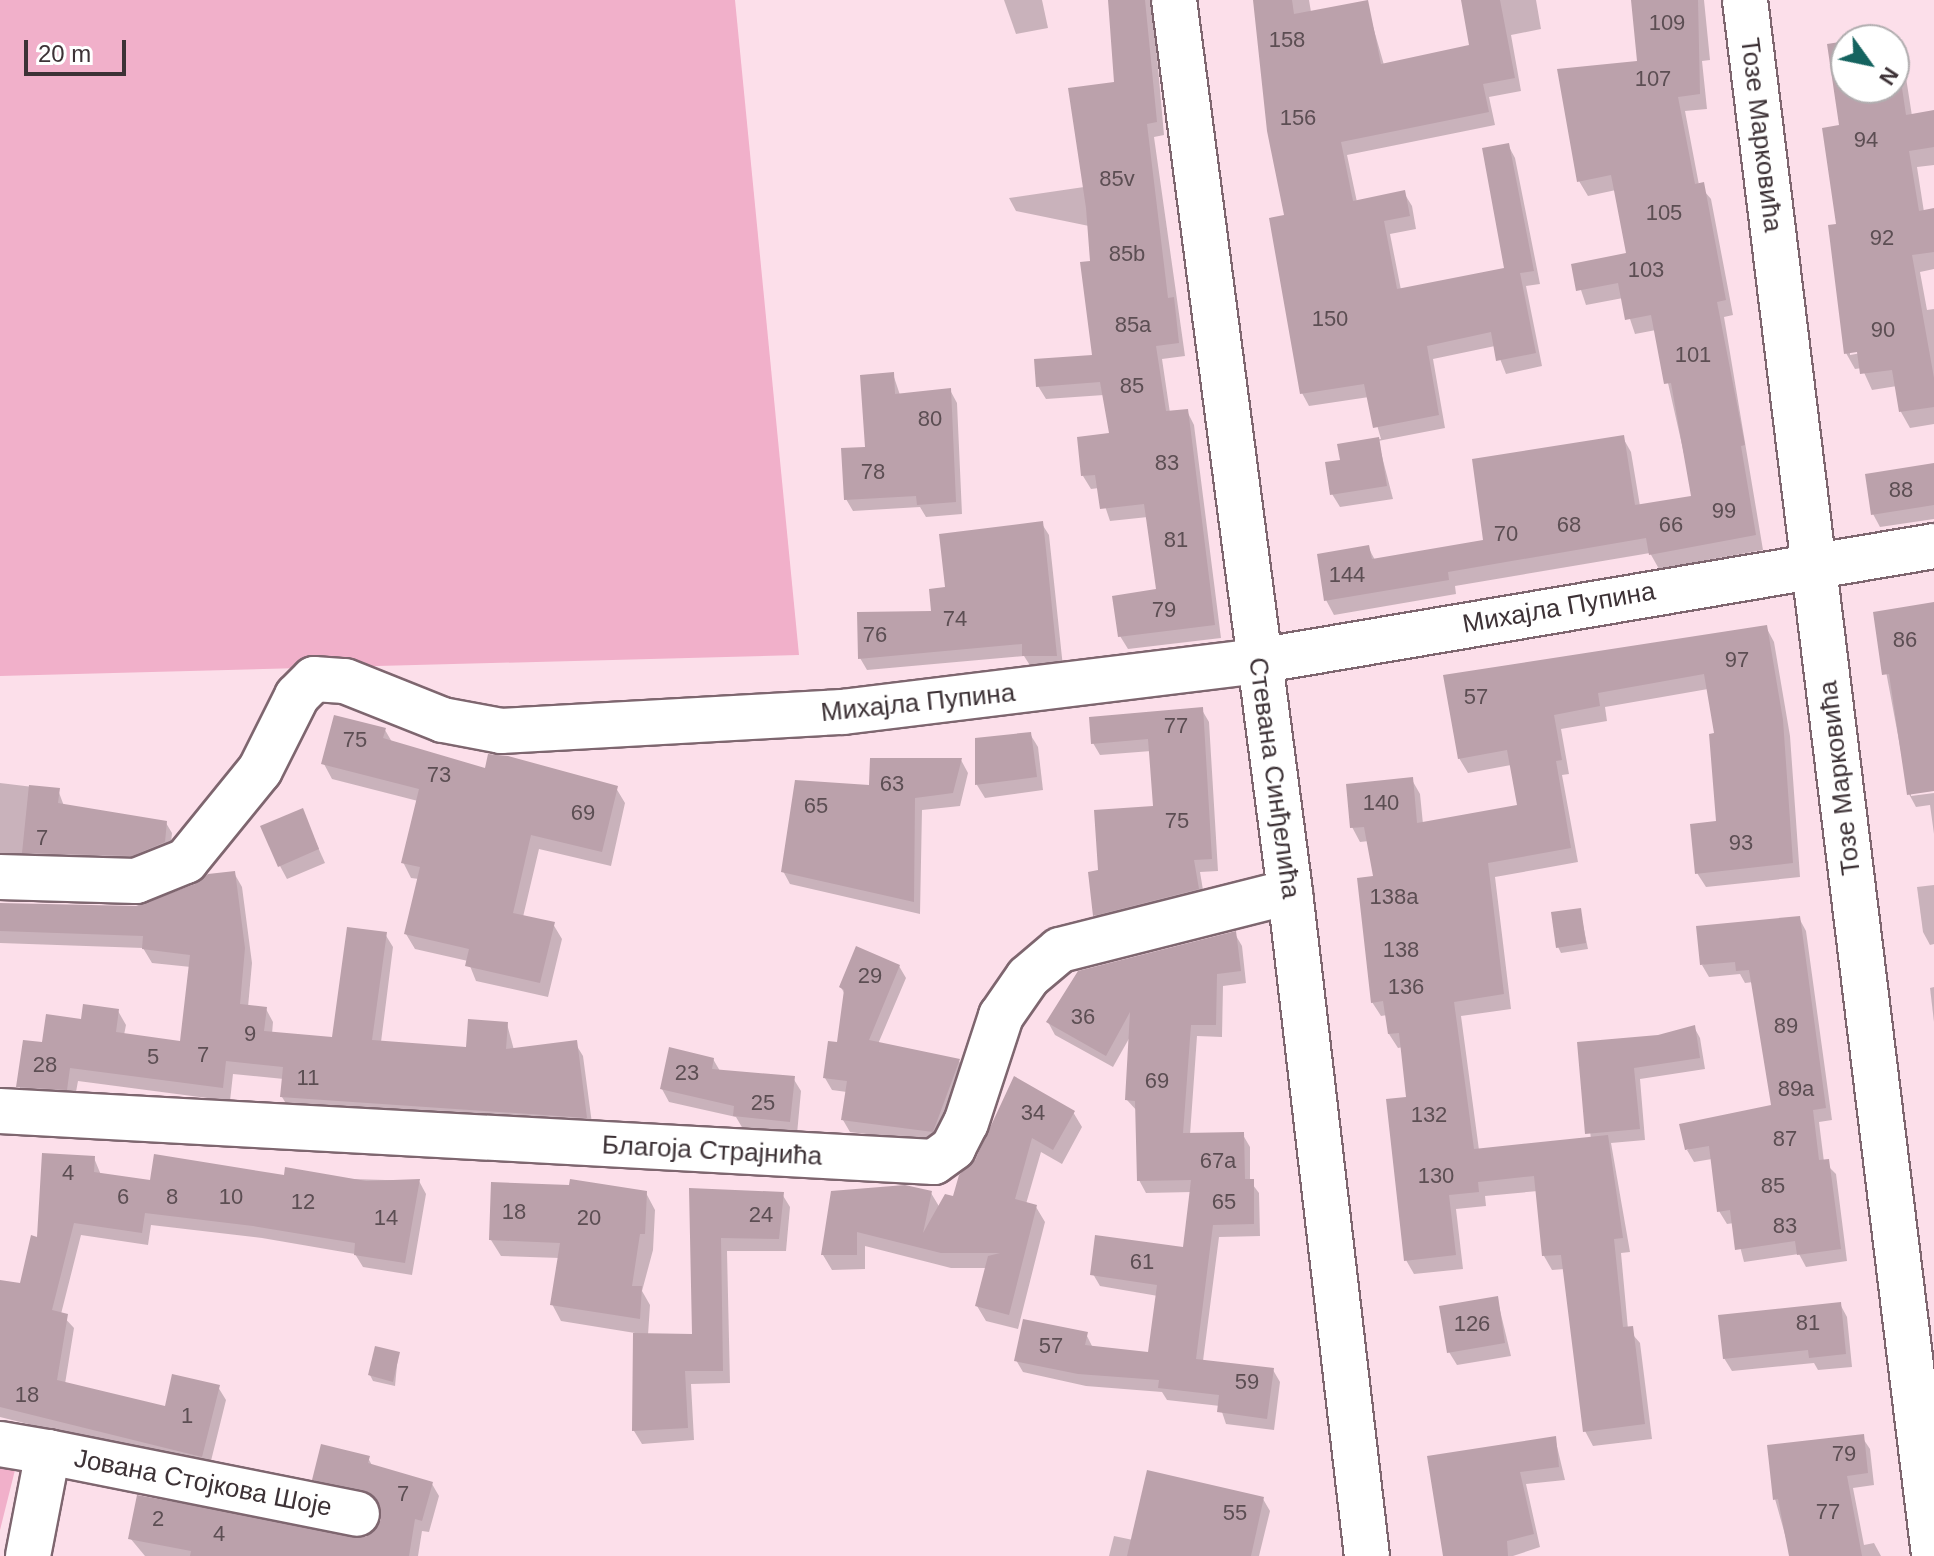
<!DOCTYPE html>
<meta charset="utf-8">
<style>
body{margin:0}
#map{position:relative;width:1934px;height:1556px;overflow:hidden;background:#fcdfea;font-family:Arial,sans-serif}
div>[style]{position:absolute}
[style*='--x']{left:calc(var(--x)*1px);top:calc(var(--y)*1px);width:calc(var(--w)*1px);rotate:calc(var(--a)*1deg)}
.green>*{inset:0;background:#f1b0ca}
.shadow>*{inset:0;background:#0003}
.building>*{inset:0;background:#bba1ab}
.roads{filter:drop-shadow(2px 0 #7e666f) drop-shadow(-2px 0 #7e666f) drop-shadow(0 2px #7e666f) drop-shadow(0 -2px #7e666f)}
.minor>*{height:44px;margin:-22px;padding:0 22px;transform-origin:22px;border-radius:22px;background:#fff}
span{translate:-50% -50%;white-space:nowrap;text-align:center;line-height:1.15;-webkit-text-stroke:6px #fff;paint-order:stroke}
.number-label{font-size:22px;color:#5c4e53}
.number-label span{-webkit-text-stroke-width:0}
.street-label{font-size:26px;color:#3d3236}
.north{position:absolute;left:1830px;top:24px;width:80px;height:80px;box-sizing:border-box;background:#fff;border:2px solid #b1adaf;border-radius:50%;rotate:123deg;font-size:22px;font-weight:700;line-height:32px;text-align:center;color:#3d3236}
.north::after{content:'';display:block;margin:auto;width:28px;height:36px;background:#14635f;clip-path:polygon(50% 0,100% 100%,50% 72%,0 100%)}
.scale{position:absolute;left:24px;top:40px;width:102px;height:36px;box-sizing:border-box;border:4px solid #3d3236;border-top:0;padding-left:10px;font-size:24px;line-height:28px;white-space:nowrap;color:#3d3236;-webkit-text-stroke:6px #fff;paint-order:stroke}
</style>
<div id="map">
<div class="green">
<div style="clip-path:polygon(0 0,735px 0,799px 655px,0 676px)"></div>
<div style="clip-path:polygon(0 1466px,15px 1470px,0 1530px)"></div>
</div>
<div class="shadow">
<div style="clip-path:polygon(1004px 0,1042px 0,1048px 28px,1016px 34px)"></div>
<div style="clip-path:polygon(1110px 0,1152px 0,1164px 135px,1154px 137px,1185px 356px,1162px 359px,1170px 413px,1187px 411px,1194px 425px,1221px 638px,1128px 649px,1120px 636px,1158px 591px,1148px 517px,1110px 521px,1099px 488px,1091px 489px,1083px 476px,1111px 435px,1104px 395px,1046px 399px,1038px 386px,1094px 357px,1089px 226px,1016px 211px,1009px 198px,1084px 187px,1117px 83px)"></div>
<div style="clip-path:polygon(1256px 0,1309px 0,1311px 12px,1366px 2px,1384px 65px,1472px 47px,1463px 0,1536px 0,1541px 29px,1511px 35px,1521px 91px,1489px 97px,1495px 125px,1347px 155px,1357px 202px,1404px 193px,1412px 206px,1416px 229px,1390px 234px,1401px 290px,1506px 269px,1508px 145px,1515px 158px,1540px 284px,1526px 286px,1542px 366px,1506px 374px,1495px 346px,1433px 359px,1445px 428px,1378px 441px,1393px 499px,1340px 507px,1332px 494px,1342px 461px,1340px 446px,1381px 439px,1369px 397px,1309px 406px,1302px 393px,1286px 217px)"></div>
<div style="clip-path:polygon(1633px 0,1704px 0,1710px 60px,1702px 61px,1707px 109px,1685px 111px,1699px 185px,1711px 199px,1733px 315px,1724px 317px,1763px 550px,1659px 569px,1650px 553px,1455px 586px,1456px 594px,1334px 615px,1326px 600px,1368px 547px,1375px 560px,1485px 541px,1623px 438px,1631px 452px,1640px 506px,1694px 498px,1656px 330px,1635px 334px,1623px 298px,1586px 305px,1573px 266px,1629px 255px,1616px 190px,1588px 196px,1579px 181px,1639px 63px)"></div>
<div style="clip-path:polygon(evenodd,1893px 36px,1902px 52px,1912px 116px,1934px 112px,1934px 165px,1917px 167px,1924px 212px,1934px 211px,1934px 269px,1920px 272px,1927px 310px,1934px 309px,1934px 424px,1910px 428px,1901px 412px,1897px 386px,1872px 390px,1862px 368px,1855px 369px,1846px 353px,1839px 225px,1846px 43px,1846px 88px,1894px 88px,1894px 40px,1864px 40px,1893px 36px,1850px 351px,1867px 352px,1850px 355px,1850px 351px)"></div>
<div style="clip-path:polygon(893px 374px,900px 395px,950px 390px,957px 403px,962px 514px,926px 517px,920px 507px,853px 511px,846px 499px)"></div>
<div style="clip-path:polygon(1934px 465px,1934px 519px,1880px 527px,1873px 514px)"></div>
<div style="clip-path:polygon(1042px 524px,1049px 535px,1063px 667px,1031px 667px,1024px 656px,867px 670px,860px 658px,933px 613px,947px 589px)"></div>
<div style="clip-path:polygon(1934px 604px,1934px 789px,1911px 792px,1911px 796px,1934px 793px,1934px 834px,1930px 805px,1916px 807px,1909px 794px,1875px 613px)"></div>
<div style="clip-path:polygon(1766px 627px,1774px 642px,1790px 736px,1800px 877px,1706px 887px,1697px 873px,1719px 823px,1716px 735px,1708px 689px,1605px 707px,1607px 721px,1561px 729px,1569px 774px,1562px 775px,1578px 862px,1495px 877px,1511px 1009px,1461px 1016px,1479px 1150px,1591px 1139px,1579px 1044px,1658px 1037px,1694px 1027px,1700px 1038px,1705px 1069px,1640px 1079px,1645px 1140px,1611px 1143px,1630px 1252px,1621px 1253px,1628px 1329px,1640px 1343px,1652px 1439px,1593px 1446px,1585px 1431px,1565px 1269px,1552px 1270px,1544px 1256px,1538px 1191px,1485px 1196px,1486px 1206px,1456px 1209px,1463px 1269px,1414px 1274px,1406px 1260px,1408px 1099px,1403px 1047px,1398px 1048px,1389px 1034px,1387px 1015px,1381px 1016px,1372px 1002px,1376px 878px,1369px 841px,1360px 842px,1352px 827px,1412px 780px,1420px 794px,1423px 824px,1519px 807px,1511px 765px,1468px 773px,1459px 758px,1446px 676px)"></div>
<div style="clip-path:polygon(1202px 710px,1209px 722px,1218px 871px,1200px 872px,1205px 902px,1102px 927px,1095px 915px,1100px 872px,1155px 808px,1151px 751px,1100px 755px,1093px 743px)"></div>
<div style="clip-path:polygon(385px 730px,392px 742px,486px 770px,616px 788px,625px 803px,611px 866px,539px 849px,523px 917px,553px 924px,562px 939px,548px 997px,476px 981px,468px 961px,415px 949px,406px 934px,419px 879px,411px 878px,403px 862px,418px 801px,332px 779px,324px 764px)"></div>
<div style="clip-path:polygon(1030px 734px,1038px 747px,1043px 790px,985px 798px,977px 785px,977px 740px)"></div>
<div style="clip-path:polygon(961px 760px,968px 773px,960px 806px,922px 810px,920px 914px,790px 884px,783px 871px,871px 787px)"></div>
<div style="clip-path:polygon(0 783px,58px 790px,64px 806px,166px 823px,172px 833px,170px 853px,138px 866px,0 855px)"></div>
<div style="clip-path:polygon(302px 811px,325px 863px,287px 879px,280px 866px)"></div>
<div style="clip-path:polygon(234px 873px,242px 887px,252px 963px,248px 1007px,266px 1009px,273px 1022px,272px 1034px,334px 1039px,385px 934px,393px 947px,381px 1042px,468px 1049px,507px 1024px,514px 1050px,575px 1043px,583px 1056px,593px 1131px,290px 1110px,282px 1097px,284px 1079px,233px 1074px,230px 1101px,78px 1081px,74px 1103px,26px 1100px,19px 1086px,44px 1045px,83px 1022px,118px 1011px,126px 1025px,124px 1035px,182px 1043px,191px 967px,152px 963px,143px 948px,0 943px,0 905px,136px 908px)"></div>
<div style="clip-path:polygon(1934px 885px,1934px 944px,1930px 945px,1923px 932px,1917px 887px)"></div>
<div style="clip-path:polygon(1580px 910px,1588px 949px,1561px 953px,1558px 947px)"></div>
<div style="clip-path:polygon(1799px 918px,1806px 931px,1832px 1120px,1819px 1122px,1824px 1162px,1836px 1174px,1847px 1261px,1806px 1267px,1799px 1254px,1744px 1262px,1734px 1223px,1727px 1224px,1719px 1211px,1712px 1159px,1694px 1162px,1687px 1150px,1773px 1106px,1753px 982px,1745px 983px,1740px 974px,1709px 977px,1702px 965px)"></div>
<div style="clip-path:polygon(1235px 934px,1242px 946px,1246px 983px,1223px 986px,1222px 1037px,1197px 1036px,1190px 1135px,1243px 1135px,1250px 1147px,1250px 1181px,1259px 1193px,1260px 1236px,1219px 1237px,1203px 1361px,1273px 1370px,1280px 1382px,1274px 1430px,1226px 1424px,1220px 1406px,1167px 1400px,1162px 1392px,1086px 1386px,1023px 1372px,1016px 1360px,1086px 1334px,1093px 1348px,1150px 1355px,1158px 1296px,1100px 1286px,1093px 1274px,1185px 1249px,1192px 1192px,1146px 1193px,1139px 1180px,1138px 1112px,1127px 1100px,1131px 1035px,1113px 1067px,1055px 1035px,1048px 1022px)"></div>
<div style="clip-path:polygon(899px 966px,906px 978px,878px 1044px,959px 1061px,966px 1073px,939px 1143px,850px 1132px,843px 1120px,847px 1092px,832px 1090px,825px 1078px,838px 1044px,845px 995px,841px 987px)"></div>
<div style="clip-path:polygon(1934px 987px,1934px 1022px,1930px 988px)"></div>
<div style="clip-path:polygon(713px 1059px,720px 1071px,793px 1078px,801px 1091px,797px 1134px,743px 1129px,736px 1117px,669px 1102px,662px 1089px)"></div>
<div style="clip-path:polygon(1073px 1112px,1082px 1127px,1062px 1164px,1041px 1152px,1026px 1204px,1036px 1207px,1045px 1222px,1018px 1329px,986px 1321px,977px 1306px,987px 1268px,951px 1268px,865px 1246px,865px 1269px,832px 1270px,823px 1255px,832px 1193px,931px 1193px,940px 1208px,955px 1199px,961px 1176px)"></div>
<div style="clip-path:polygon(94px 1158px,101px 1175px,152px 1182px,286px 1177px,419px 1181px,426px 1194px,412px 1275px,363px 1267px,355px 1254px,262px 1238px,151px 1225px,148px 1245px,81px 1235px,61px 1314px,74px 1328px,65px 1384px,167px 1408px,218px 1387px,226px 1400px,209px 1469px,0 1417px,0 1282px,21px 1285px,39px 1239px)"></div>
<div style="clip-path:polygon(691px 1190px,782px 1194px,790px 1207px,786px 1251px,727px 1251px,730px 1383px,691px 1384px,694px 1440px,642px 1444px,634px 1431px,635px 1333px,561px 1321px,552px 1304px,560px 1258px,501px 1256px,491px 1240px,646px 1193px,655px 1210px,653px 1250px,642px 1291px,650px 1305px,648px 1335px,694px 1336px)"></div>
<div style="clip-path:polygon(1497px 1298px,1511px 1356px,1457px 1365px,1449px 1352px)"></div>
<div style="clip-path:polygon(1840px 1304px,1847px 1317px,1852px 1367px,1818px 1370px,1814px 1363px,1732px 1371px,1724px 1358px)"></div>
<div style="clip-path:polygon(398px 1354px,395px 1386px,373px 1381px,370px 1375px)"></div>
<div style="clip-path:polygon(1862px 1437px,1870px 1449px,1874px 1485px,1853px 1488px,1864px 1545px,1874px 1543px,1881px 1556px,1791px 1556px,1775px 1499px)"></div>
<div style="clip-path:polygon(1555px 1438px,1565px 1480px,1526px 1484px,1540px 1547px,1513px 1556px,1444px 1556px,1429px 1458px)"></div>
<div style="clip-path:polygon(368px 1458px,373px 1467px,432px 1484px,439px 1496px,429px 1532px,422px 1531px,418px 1556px,145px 1556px,130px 1538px,366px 1540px,383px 1520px,383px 1512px,372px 1502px,322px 1492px,314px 1479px)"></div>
<div style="clip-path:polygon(1263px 1499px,1270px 1511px,1259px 1556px,1109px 1556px,1114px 1536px,1133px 1540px)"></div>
</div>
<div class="building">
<div style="clip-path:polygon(1108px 0,1145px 0,1157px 122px,1147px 124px,1168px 298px,1174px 297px,1179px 343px,1156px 346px,1166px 411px,1188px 409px,1215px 625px,1118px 637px,1112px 596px,1156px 589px,1144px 504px,1100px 509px,1095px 475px,1081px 476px,1077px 437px,1109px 433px,1100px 382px,1036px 387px,1034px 359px,1092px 355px,1080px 262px,1090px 261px,1086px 208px,1068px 88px,1114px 82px)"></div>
<div style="clip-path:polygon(1253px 0,1292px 0,1294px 14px,1368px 0,1381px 64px,1469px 45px,1461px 0,1500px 0,1515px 78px,1483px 84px,1489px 112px,1341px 142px,1353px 201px,1405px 190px,1410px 216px,1384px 221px,1397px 289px,1504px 268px,1482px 148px,1509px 143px,1534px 271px,1520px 273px,1536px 353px,1496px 361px,1491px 332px,1427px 346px,1439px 415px,1373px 428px,1364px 384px,1300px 394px,1269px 218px,1284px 215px,1267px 131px)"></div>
<div style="clip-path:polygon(1631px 0,1698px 0,1700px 94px,1678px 97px,1695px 184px,1704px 182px,1726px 300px,1717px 302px,1745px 445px,1741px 446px,1756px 535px,1649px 555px,1646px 538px,1448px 572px,1449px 580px,1324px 601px,1317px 554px,1369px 545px,1372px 559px,1483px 540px,1472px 459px,1624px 435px,1635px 505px,1691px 496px,1671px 383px,1664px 384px,1651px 315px,1625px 320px,1618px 283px,1576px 291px,1571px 264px,1626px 253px,1611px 175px,1577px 182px,1557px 69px,1637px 61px)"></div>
<div style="clip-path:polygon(1894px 34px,1906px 115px,1934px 110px,1934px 147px,1909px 151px,1919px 211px,1934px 208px,1934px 252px,1912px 255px,1934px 378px,1934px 407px,1899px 412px,1892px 370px,1860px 374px,1857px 352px,1844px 354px,1828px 225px,1836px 224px,1822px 128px,1839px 125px,1827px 44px,1846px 41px,1846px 88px,1894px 88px,1894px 40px,1851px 40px)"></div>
<div style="clip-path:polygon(894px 372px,895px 394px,951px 388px,956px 502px,917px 505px,916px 496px,844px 500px,841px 448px,865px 447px,860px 375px)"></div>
<div style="clip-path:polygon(1379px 437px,1387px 486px,1330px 495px,1325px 462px,1340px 460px,1337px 444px)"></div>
<div style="clip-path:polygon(1934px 463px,1934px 505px,1871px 515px,1865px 474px)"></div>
<div style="clip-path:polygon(1043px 521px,1057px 656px,1022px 656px,1022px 644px,858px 659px,857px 612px,931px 611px,929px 589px,945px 587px,939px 534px)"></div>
<div style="clip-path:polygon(1934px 602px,1934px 791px,1907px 795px,1889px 674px,1882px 675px,1873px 612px)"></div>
<div style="clip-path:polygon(1767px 625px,1783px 720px,1793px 863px,1695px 874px,1690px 824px,1716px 821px,1709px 734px,1714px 733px,1704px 674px,1598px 693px,1600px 706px,1554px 715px,1562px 760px,1556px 761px,1571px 848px,1488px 863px,1504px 994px,1454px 1002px,1474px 1149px,1608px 1135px,1623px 1238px,1614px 1239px,1623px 1327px,1633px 1326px,1645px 1424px,1583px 1432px,1561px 1255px,1542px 1256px,1534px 1176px,1478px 1182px,1479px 1192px,1449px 1195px,1456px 1255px,1404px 1261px,1386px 1099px,1406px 1097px,1399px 1033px,1388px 1034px,1383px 1001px,1371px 1003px,1357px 878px,1373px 876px,1364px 827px,1350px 828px,1346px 784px,1413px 777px,1417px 823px,1517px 805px,1507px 750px,1458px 759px,1443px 675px)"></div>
<div style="clip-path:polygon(1203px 707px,1212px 859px,1194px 860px,1199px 889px,1093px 916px,1088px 872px,1098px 870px,1094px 810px,1153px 806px,1148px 739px,1091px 744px,1089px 717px)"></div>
<div style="clip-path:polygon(334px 715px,386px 728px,383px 738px,485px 768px,488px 754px,508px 756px,618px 786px,602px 852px,531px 835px,513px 913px,555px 922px,540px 983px,465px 966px,469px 949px,404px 934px,420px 867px,401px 863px,419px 789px,321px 764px)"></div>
<div style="clip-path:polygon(1031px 732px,1037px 777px,975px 785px,975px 738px)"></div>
<div style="clip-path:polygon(870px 758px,962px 758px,953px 793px,915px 798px,914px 902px,781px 872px,795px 780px,869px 785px)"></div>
<div style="clip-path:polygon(29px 785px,60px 788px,58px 803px,167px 821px,165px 842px,132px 856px,22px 853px)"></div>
<div style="clip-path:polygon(303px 808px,319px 849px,278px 867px,260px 826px)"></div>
<div style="clip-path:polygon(235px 871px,245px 948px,240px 1004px,267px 1007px,264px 1031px,332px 1037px,347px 927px,387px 932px,372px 1040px,466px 1047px,468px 1019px,508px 1022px,506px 1049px,577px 1040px,587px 1118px,280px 1097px,283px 1067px,226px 1061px,223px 1088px,70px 1068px,67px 1090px,16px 1087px,23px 1040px,42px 1042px,46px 1014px,81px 1019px,83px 1004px,119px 1009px,116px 1032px,180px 1041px,190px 955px,142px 949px,143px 936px,0 931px,0 903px,136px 906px,195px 884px,208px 874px)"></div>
<div style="clip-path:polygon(1581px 908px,1586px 943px,1556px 948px,1551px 912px)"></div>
<div style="clip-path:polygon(1800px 916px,1826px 1108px,1813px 1110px,1819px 1160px,1829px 1159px,1841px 1249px,1797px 1255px,1795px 1241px,1735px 1250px,1730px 1210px,1717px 1212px,1709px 1146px,1685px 1150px,1679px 1124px,1771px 1105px,1749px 970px,1736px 971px,1735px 962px,1700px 965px,1696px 926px)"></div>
<div style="clip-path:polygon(1236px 931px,1241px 971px,1217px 974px,1216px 1025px,1191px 1025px,1183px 1133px,1244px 1132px,1245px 1179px,1254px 1179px,1254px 1224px,1213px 1225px,1196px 1359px,1274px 1368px,1267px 1419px,1217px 1412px,1219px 1395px,1158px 1388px,1159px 1380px,1078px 1374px,1014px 1361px,1023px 1319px,1088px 1332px,1085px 1345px,1148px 1352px,1157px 1285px,1090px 1275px,1095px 1235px,1183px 1247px,1191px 1180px,1137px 1181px,1135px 1101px,1125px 1100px,1130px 1012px,1106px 1056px,1046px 1022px,1078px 971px)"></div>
<div style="clip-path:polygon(856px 946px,900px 965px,869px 1040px,960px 1059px,933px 1132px,841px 1120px,847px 1081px,823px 1078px,828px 1041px,837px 1042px,844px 990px,839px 987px)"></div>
<div style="clip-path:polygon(1695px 1025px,1700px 1058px,1634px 1068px,1640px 1129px,1585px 1134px,1577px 1042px,1658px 1035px)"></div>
<div style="clip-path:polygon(669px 1047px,714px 1058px,712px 1069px,795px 1076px,790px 1122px,733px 1116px,734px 1106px,660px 1089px)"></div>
<div style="clip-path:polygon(1014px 1076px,1075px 1111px,1053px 1150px,1032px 1138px,1015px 1199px,1037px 1205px,1009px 1315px,975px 1306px,988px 1256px,1000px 1253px,941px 1253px,857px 1232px,857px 1255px,821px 1255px,831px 1191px,905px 1185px,932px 1191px,923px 1233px,945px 1194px,953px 1196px,959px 1175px,975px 1160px)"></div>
<div style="clip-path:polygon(42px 1153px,95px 1156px,94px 1172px,150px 1180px,154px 1154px,284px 1175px,285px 1167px,366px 1181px,420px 1179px,405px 1263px,354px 1255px,355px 1243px,253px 1226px,145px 1213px,142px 1233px,74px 1223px,52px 1310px,68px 1314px,57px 1380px,165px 1406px,172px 1374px,220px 1385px,202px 1457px,0 1407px,0 1280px,20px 1283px,31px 1235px,37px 1237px)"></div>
<div style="clip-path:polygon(570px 1179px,647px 1191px,645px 1234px,640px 1234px,632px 1286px,642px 1286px,640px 1319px,550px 1305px,560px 1243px,489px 1240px,491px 1182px,569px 1185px)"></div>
<div style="clip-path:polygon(689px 1188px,784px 1192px,779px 1239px,721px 1238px,723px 1371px,685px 1371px,688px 1428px,632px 1431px,633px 1333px,692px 1334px)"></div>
<div style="clip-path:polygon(1498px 1296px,1505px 1343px,1447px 1353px,1439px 1306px)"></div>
<div style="clip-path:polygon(1841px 1302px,1846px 1354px,1809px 1358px,1808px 1350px,1723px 1359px,1718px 1315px)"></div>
<div style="clip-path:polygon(375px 1346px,400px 1352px,393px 1382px,368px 1375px)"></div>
<div style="clip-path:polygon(1864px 1434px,1868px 1473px,1847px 1476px,1862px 1556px,1789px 1556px,1778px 1499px,1773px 1500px,1767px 1445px)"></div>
<div style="clip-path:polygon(1556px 1436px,1559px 1467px,1520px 1472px,1534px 1534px,1507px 1541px,1508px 1556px,1443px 1556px,1427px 1456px)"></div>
<div style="clip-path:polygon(321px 1444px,370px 1456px,368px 1463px,433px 1482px,422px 1521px,415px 1519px,409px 1556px,190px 1556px,191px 1551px,128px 1539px,137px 1495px,366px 1537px,381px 1520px,380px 1505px,363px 1490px,312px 1480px)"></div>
<div style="clip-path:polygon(1147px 1470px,1264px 1497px,1251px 1556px,1127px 1556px)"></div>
</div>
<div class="roads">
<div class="minor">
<div style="--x:1174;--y:0;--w:900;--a:82.59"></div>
<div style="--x:1290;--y:892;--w:668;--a:83.39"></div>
<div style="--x:1745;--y:0;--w:1567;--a:83.07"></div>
<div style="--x:0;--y:877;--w:136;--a:1.7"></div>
<div style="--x:136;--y:881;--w:54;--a:-21.8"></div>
<div style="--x:186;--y:861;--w:117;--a:-50.9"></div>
<div style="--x:260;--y:770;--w:83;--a:-63.4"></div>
<div style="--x:297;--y:696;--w:24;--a:-45"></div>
<div style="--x:314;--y:679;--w:31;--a:4"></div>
<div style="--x:345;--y:681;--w:105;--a:21.7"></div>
<div style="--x:443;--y:720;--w:59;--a:10.7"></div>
<div style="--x:501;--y:731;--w:343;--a:-3.2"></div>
<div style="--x:843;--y:712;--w:418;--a:-7"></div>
<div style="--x:1258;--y:661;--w:686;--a:-9.65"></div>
<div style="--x:0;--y:1111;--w:935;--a:3.13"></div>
<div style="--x:934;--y:1162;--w:24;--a:-36"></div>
<div style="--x:953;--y:1148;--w:28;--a:-63"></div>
<div style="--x:966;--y:1123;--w:113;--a:-71.9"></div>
<div style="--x:1001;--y:1016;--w:47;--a:-55.3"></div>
<div style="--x:1028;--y:977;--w:42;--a:-40.2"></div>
<div style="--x:1060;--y:950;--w:237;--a:-14.2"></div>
<div style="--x:0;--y:1444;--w:49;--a:9.5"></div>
<div style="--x:48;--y:1452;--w:106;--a:100.9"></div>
<div style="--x:48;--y:1452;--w:315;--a:11.3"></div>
</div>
</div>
<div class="number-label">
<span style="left:1667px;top:23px">109</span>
<span style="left:1287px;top:40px">158</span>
<span style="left:1653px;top:79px">107</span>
<span style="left:1298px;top:118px">156</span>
<span style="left:1866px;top:140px">94</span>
<span style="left:1117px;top:179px">85v</span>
<span style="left:1664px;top:213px">105</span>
<span style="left:1882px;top:238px">92</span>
<span style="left:1127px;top:254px">85b</span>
<span style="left:1646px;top:270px">103</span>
<span style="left:1330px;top:319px">150</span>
<span style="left:1133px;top:325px">85a</span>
<span style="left:1883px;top:330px">90</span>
<span style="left:1693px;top:355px">101</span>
<span style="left:1132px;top:386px">85</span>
<span style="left:930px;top:419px">80</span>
<span style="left:1167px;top:463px">83</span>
<span style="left:873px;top:472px">78</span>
<span style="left:1901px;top:490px">88</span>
<span style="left:1724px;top:511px">99</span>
<span style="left:1569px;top:525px">68</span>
<span style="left:1671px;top:525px">66</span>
<span style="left:1506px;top:534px">70</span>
<span style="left:1176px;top:540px">81</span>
<span style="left:1347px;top:575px">144</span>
<span style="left:1164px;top:610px">79</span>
<span style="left:955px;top:619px">74</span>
<span style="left:875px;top:635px">76</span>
<span style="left:1905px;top:640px">86</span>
<span style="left:1737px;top:660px">97</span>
<span style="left:1476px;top:697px">57</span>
<span style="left:1176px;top:726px">77</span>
<span style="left:355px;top:740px">75</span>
<span style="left:439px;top:775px">73</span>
<span style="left:892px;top:784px">63</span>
<span style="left:1381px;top:803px">140</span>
<span style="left:816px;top:806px">65</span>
<span style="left:583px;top:813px">69</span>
<span style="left:1177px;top:821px">75</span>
<span style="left:42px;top:838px">7</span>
<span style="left:1741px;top:843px">93</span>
<span style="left:1394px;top:897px">138a</span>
<span style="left:1401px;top:950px">138</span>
<span style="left:870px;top:976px">29</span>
<span style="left:1406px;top:987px">136</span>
<span style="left:1083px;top:1017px">36</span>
<span style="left:1786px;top:1026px">89</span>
<span style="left:250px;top:1034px">9</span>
<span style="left:203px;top:1055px">7</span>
<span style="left:153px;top:1057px">5</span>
<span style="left:45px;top:1065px">28</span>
<span style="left:687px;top:1073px">23</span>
<span style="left:308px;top:1078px">11</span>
<span style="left:1157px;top:1081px">69</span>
<span style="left:1796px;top:1089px">89a</span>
<span style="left:763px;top:1103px">25</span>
<span style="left:1033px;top:1113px">34</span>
<span style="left:1429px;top:1115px">132</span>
<span style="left:1785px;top:1139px">87</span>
<span style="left:1218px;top:1161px">67a</span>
<span style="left:68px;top:1173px">4</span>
<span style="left:1436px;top:1176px">130</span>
<span style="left:1773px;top:1186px">85</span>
<span style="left:123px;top:1197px">6</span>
<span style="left:172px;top:1197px">8</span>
<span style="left:231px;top:1197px">10</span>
<span style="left:303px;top:1202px">12</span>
<span style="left:1224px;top:1202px">65</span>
<span style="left:514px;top:1212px">18</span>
<span style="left:761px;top:1215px">24</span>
<span style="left:386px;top:1218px">14</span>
<span style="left:589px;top:1218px">20</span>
<span style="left:1785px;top:1226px">83</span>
<span style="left:1142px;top:1262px">61</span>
<span style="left:1808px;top:1323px">81</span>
<span style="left:1472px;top:1324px">126</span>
<span style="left:1051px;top:1346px">57</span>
<span style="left:1247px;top:1382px">59</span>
<span style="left:27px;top:1395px">18</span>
<span style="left:187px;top:1416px">1</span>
<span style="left:1844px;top:1454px">79</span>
<span style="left:403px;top:1494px">7</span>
<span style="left:1828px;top:1512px">77</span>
<span style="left:1235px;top:1513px">55</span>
<span style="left:158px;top:1519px">2</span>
<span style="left:219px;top:1534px">4</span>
</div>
<div class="street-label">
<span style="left:1761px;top:135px;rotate:83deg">Тозе Марковића</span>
<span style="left:1559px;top:608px;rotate:-10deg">Михајла Пупина</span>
<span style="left:918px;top:703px;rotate:-6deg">Михајла Пупина</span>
<span style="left:1274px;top:778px;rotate:82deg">Стевана Синђелића</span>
<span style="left:1840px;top:778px;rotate:-97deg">Тозе Марковића</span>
<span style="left:712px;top:1151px;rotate:3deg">Благоја Страјнића</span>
<span style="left:203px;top:1483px;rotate:11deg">Јована Стојкова Шоје</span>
</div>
<div class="north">N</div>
<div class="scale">20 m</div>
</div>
